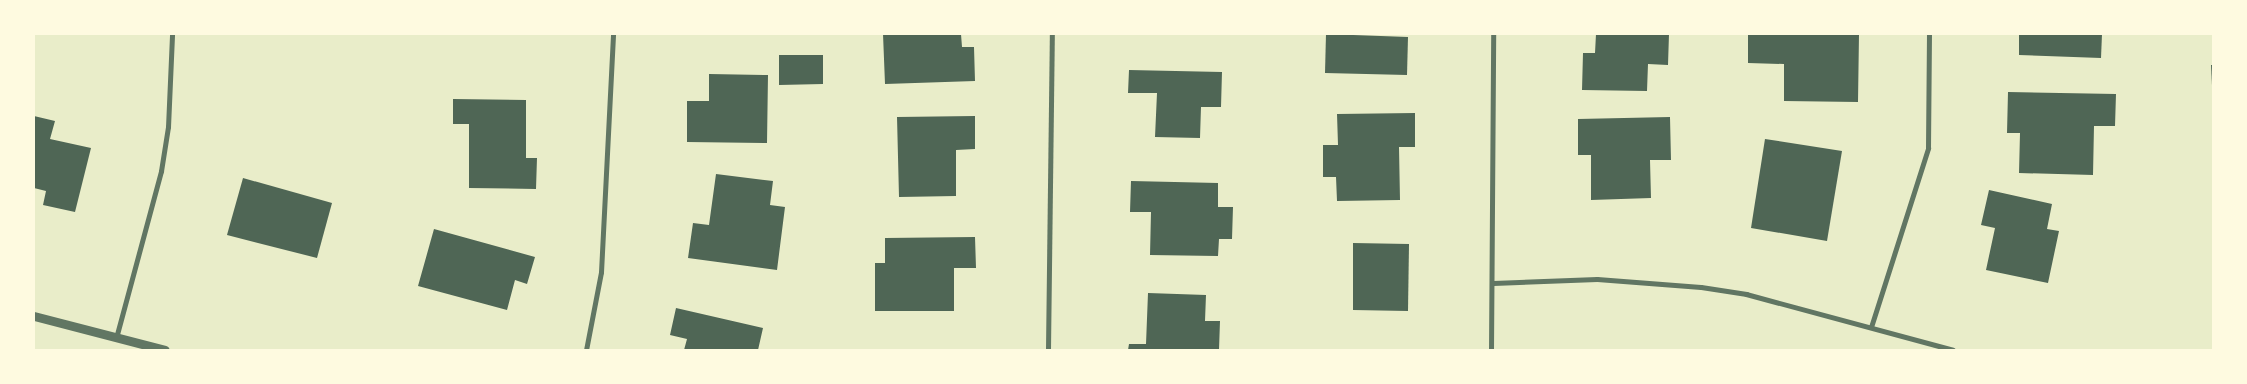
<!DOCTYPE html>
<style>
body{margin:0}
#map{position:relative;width:2247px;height:384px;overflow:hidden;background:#e9edc9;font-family:Lato,sans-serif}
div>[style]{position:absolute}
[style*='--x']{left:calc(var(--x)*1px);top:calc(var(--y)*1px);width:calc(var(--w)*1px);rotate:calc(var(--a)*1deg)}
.building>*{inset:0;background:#4f6655}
.minor>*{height:5px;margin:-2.5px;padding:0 2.5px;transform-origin:2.5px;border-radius:2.5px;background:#617663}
.tertiary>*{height:9px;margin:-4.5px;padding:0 4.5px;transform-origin:4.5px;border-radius:4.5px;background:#617663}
span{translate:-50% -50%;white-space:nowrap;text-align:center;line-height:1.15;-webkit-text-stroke:4px #fefae0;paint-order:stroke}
.frame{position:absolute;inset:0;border:35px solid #fefae0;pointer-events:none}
</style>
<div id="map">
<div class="building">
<div style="clip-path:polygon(883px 34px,961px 34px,962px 47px,974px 47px,975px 81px,885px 84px)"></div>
<div style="clip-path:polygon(1326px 34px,1408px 37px,1407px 75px,1325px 73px)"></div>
<div style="clip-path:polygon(1596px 34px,1669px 34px,1668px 65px,1648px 64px,1647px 91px,1582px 90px,1583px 53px,1595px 53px)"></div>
<div style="clip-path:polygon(1748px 34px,1859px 34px,1858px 102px,1784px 101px,1784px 64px,1748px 63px)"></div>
<div style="clip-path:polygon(2019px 34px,2102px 34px,2101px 58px,2019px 55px)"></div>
<div style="clip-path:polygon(779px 55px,823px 55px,823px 84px,779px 85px)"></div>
<div style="clip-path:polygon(2211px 65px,2213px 65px,2213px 85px,2212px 85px)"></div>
<div style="clip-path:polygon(1129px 70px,1222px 72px,1221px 107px,1201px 107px,1200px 138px,1155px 137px,1157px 93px,1128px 93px)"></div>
<div style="clip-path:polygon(709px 74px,768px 75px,767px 143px,687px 142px,687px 101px,709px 101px)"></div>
<div style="clip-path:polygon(2008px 92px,2116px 94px,2115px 126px,2094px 126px,2093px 175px,2019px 173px,2020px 133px,2007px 133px)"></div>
<div style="clip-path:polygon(453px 99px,526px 100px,526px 158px,537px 158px,536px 189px,469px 188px,469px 124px,453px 124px)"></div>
<div style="clip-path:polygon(1415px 113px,1415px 147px,1399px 147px,1400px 200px,1337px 201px,1336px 177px,1323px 177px,1323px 145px,1338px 145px,1337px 114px)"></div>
<div style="clip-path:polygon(34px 116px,55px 121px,50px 139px,91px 148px,75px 212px,43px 205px,46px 191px,34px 188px)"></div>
<div style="clip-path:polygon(975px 116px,975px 149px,956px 150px,956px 196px,899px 197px,897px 117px)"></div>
<div style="clip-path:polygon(1670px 117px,1671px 160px,1650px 160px,1651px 198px,1591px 200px,1591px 155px,1578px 155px,1578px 119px)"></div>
<div style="clip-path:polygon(1765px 139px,1842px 151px,1827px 241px,1751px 228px)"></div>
<div style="clip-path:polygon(716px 174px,773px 181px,770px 205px,785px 207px,777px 270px,688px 258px,693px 223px,709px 225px)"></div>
<div style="clip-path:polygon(243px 178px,332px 203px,317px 258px,227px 235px)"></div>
<div style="clip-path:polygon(1131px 181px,1218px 183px,1218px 207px,1233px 207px,1232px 239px,1219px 239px,1218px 256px,1150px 255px,1151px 212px,1130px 212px)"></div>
<div style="clip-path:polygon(1989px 190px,2052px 204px,2047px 229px,2059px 231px,2048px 283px,1986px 270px,1995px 228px,1981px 225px)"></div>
<div style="clip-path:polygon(434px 229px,535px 257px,527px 284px,515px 280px,507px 310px,418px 286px)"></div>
<div style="clip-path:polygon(975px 237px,976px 268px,954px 268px,954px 311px,875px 311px,875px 263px,885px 263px,885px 238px)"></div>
<div style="clip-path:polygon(1353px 243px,1409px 244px,1408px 311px,1353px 310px)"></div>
<div style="clip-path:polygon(1148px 293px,1206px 295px,1205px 321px,1220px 321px,1219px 350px,1128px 350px,1129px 344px,1146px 344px)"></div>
<div style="clip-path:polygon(676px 308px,763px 328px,758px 350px,684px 350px,687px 339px,670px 335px)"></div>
</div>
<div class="minor">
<div style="--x:1493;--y:283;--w:104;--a:-2.2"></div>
<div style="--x:1597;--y:279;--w:104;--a:4.4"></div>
<div style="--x:1701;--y:287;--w:46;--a:8.8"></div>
<div style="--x:1746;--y:294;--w:214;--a:15.1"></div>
<div style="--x:1871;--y:327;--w:188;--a:-72.3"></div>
<div style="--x:1928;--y:148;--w:114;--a:-89.5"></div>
<div style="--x:116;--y:338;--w:173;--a:-74.9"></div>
<div style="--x:161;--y:171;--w:45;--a:-81"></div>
<div style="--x:168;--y:127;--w:93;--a:-87.5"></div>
<div style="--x:586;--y:350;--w:79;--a:-79.1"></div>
<div style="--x:601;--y:272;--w:238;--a:-87.1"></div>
<div style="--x:1048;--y:350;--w:316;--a:-89.3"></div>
<div style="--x:1491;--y:350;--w:316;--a:-89.6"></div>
</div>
<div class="tertiary">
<div style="--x:34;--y:316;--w:135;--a:14.5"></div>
</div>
<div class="frame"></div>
</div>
